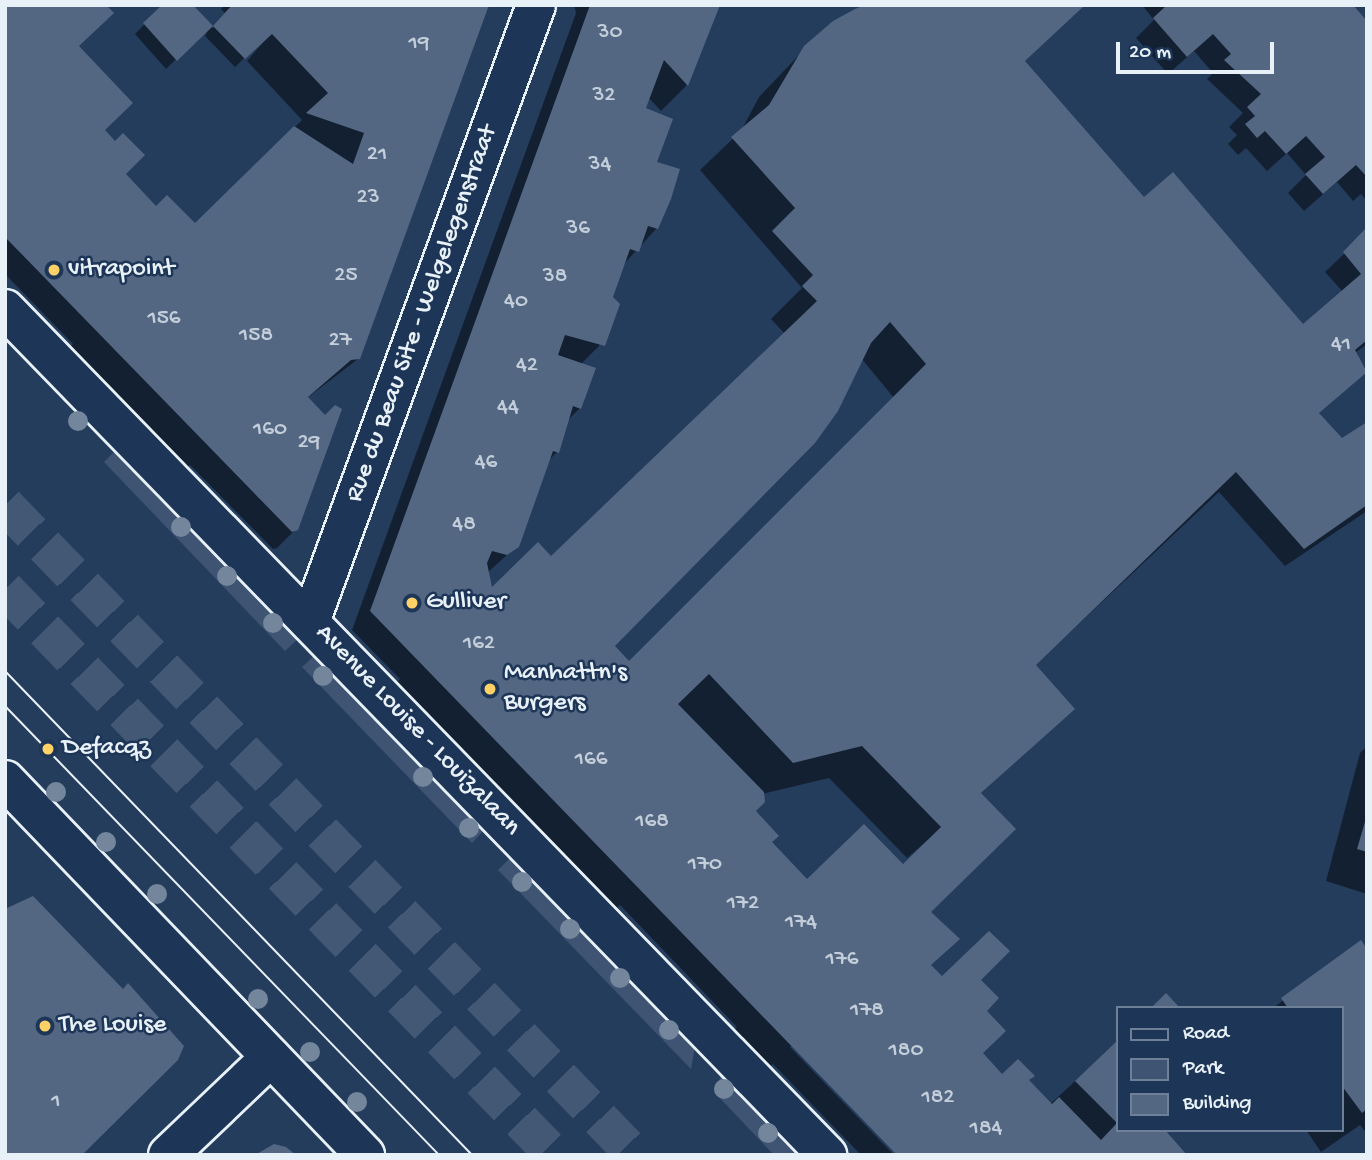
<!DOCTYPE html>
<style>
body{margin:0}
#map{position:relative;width:1372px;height:1160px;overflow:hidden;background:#253d5d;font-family:"Gochi Hand",sans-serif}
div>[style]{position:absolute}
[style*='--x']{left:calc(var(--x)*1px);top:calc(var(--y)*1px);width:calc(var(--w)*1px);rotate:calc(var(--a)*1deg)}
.green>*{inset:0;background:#3e5472}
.shadow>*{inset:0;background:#0007}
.building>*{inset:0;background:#536782}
.highway-tunnel>*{height:38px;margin-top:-19px;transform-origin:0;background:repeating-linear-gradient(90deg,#425874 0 38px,transparent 0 57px)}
.roads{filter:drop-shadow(2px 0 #e8f1f8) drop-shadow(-2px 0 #e8f1f8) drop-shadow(0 2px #e8f1f8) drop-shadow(0 -2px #e8f1f8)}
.street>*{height:38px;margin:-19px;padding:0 19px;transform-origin:19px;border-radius:19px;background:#1d3557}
.secondary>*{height:38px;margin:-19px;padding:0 19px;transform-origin:19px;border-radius:19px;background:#1d3557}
.tram>*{height:2px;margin:-1px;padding:0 1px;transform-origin:1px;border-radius:1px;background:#e8f1f8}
.trees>*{width:20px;height:20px;margin:-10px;border-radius:50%;background:#74869c}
.dots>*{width:19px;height:19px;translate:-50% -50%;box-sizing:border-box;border:4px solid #1d3557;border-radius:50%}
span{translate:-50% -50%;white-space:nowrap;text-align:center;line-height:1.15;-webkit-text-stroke:5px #1d3557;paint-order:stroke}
.number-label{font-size:23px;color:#c3ceda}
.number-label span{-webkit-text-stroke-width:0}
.poi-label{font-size:26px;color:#e8f1f8}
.left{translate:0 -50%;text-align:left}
.street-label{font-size:26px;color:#e8f1f8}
.frame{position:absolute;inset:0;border:7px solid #e8f1f8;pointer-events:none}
.legend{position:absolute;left:1116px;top:1006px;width:228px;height:126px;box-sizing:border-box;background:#1d3557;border:2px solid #6e8097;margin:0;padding:9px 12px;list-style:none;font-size:21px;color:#e8f1f8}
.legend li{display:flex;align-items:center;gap:14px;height:35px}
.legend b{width:35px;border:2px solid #6e8097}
.scale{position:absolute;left:1116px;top:42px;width:158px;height:32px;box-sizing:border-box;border:4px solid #e8f1f8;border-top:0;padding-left:9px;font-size:21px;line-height:24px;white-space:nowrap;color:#e8f1f8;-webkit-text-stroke:5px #1d3557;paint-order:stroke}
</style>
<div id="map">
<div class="green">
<div style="clip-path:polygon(116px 450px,299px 638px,285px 651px,104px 462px)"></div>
<div style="clip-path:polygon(315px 655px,484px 830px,472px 843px,302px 667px)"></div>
<div style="clip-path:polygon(511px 857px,695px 1047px,691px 1069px,498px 870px)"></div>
<div style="clip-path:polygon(721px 1073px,800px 1155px,774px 1155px,716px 1094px)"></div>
</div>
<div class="shadow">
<div style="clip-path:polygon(5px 5px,77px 47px,103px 131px,124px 175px,156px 208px,194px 226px,302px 120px,247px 61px,274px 30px,235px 67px,205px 36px,209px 27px,166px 69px,135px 34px,164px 5px,191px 5px,213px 28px,226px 14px,221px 9px,225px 5px,487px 5px,358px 359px,307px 398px,296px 529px,277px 548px,273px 549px,190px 465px,182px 472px,65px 352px,73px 344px,5px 274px)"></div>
<div style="clip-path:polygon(evenodd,574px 5px,719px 5px,686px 86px,661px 111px,648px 97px,643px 109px,655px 163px,677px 170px,656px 229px,622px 266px,610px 298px,618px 304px,599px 346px,581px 364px,580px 408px,567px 421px,557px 452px,548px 461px,517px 546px,487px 573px,491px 590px,551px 559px,785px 334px,771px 319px,802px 288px,700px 170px,741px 131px,759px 97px,819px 34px,1083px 5px,1023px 63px,1143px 200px,1302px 327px,1343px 292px,1325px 272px,1367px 232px,1367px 344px,1355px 353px,1367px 370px,1318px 411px,1339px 443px,1367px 424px,1367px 511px,1285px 566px,1219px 492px,1034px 666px,1073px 709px,980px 794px,929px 912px,930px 966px,942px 978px,978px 981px,984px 1011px,981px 1053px,1001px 1077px,1027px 1081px,1037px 1116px,1118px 1042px,1118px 1130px,1162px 1130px,1184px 1155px,899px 1155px,793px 1044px,790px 1047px,894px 1155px,861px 1155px,773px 1064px,765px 1071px,729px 1035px,737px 1027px,620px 905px,606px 918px,386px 693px,400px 679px,352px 630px,576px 13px,574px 5px,861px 358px,894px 398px,629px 663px,613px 646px,861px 358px,574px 5px,829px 778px,907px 858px,938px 831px,780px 980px,770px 843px,754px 811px,762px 794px,829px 778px)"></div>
<div style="clip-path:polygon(1142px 5px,1349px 5px,1367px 25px,1367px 201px,1361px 194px,1353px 201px,1337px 182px,1304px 211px,1288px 193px,1306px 175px,1287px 153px,1267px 171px,1246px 148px,1238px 155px,1228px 144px,1237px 135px,1229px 127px,1243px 113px,1207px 79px,1213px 73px,1194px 51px,1168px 74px,1136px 38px,1154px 20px)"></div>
<div style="clip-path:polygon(1367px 746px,1367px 894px,1326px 881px,1360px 753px)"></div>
<div style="clip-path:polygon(1360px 943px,1367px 952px,1367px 1134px,1360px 1125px,1321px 1152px,1306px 1130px,1342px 1130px,1342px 1008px,1273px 1008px)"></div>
</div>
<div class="building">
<div style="clip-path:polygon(5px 5px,106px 5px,114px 13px,79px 46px,133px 103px,105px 130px,115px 141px,123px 133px,145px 155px,126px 174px,156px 206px,167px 195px,195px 223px,294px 126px,353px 164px,364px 133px,306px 113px,328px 93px,272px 34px,245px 59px,213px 26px,232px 5px,489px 5px,360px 359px,351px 360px,308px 397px,325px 415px,335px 405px,342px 409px,298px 530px,292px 532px,5px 237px)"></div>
<div style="clip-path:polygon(162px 5px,193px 5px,213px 26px,177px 61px,143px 23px)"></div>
<div style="clip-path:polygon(evenodd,590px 5px,720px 5px,688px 86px,664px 60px,646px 108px,673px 119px,657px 162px,680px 169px,671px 199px,658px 229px,648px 226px,639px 252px,630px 249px,613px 297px,620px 304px,605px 346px,565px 335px,558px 355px,596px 368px,581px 409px,573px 406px,559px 453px,553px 451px,519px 547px,507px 555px,492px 551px,487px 563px,492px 587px,538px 542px,551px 556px,817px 301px,802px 286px,813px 275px,772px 231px,795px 208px,731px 137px,769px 105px,804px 46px,833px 21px,855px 9px,865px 5px,1085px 5px,1025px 61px,1144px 197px,1173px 172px,1303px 324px,1361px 274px,1343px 252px,1367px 227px,1367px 340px,1355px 350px,1367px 372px,1319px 413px,1342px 438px,1367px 422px,1367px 505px,1304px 549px,1236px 472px,1036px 665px,1075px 709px,981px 793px,1016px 829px,931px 912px,960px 939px,931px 965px,942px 976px,989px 931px,1010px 951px,981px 980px,999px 998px,987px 1011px,1006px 1031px,983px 1053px,1002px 1074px,1018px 1059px,1035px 1076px,1029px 1080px,1052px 1104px,1059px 1097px,1101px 1140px,1117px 1123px,1075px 1081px,1118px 1040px,1118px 1130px,1165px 1130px,1187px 1155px,897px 1155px,370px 611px,590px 5px,890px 322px,926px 364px,629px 661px,615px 646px,815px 443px,838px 411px,871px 343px,890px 322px,590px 5px,709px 674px,793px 763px,862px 746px,941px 827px,903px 864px,864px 824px,807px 879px,772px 842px,779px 836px,756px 811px,765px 802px,764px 792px,678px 704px,709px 674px)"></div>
<div style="clip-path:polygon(1167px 5px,1353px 5px,1367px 21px,1367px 177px,1356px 165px,1323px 194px,1305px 174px,1325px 157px,1306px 136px,1286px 154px,1265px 131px,1257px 138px,1245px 124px,1255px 116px,1247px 107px,1261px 94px,1224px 60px,1231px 54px,1213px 34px,1187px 57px,1153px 18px)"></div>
<div style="clip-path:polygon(1367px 815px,1367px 852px,1357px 849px)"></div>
<div style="clip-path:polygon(33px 896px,123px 989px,128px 983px,184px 1046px,178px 1060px,82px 1155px,5px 1155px,5px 909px)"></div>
<div style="clip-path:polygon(1361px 940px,1367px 949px,1367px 1109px,1362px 1113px,1342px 1086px,1342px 1008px,1288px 1008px,1281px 998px)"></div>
<div style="clip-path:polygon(1166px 993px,1180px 1008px,1151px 1008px)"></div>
<div style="clip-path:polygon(274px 1144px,286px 1147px,296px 1155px,255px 1155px)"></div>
</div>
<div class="highway-tunnel">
<div style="--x:5;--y:505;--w:905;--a:45.9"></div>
<div style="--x:5;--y:589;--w:789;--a:45.87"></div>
</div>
<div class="roads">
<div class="street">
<div style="--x:310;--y:622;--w:657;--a:-69.88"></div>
<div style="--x:168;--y:1155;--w:142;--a:-43.6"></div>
</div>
<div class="secondary">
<div style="--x:5;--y:309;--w:1180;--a:45.82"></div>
<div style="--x:5;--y:780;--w:520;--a:46.17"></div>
</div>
</div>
<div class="tram">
<div style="--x:5;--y:671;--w:673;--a:46.02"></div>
<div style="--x:5;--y:706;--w:624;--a:45.97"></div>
</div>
<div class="trees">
<div style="left:78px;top:421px"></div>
<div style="left:181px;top:527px"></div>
<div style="left:227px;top:576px"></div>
<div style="left:273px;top:623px"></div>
<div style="left:323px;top:676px"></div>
<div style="left:423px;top:777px"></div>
<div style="left:56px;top:792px"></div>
<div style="left:469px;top:828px"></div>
<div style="left:106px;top:842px"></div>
<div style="left:522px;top:882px"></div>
<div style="left:157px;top:894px"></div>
<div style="left:570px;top:929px"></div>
<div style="left:620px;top:978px"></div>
<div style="left:258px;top:999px"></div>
<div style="left:669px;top:1030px"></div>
<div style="left:310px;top:1052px"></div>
<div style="left:724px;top:1089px"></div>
<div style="left:357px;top:1102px"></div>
<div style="left:768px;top:1133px"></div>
</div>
<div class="dots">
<div style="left:54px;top:270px;background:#ffd166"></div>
<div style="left:412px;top:603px;background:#ffd166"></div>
<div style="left:490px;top:689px;background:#ffd166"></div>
<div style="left:48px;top:749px;background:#ffd166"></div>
<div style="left:45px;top:1026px;background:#ffd166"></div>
</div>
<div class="number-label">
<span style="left:610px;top:33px">30</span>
<span style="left:419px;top:44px">19</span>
<span style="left:604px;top:96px">32</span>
<span style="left:377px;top:155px">21</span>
<span style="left:600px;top:165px">34</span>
<span style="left:368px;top:198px">23</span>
<span style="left:578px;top:229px">36</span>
<span style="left:346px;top:276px">25</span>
<span style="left:555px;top:277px">38</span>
<span style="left:516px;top:302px">40</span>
<span style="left:164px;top:319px">156</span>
<span style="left:256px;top:336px">158</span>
<span style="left:340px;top:341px">27</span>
<span style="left:1341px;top:345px">41</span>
<span style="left:527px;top:366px">42</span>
<span style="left:508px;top:408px">44</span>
<span style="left:270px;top:430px">160</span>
<span style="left:309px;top:443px">29</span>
<span style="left:486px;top:463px">46</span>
<span style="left:464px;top:525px">48</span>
<span style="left:479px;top:644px">162</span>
<span style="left:591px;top:760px">166</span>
<span style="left:652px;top:822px">168</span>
<span style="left:705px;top:865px">170</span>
<span style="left:743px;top:904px">172</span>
<span style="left:801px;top:923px">174</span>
<span style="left:842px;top:960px">176</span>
<span style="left:867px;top:1011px">178</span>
<span style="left:906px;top:1051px">180</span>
<span style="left:938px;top:1098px">182</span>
<span style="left:56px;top:1102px">1</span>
<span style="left:986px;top:1129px">184</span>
</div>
<div class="poi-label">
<span class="left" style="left:68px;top:270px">vitrapoint</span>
<span class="left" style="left:426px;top:603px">Gulliver</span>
<span class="left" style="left:504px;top:689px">Manhattn's<br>Burgers</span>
<span class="left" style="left:62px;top:749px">Defacqz</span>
<span class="left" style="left:59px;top:1026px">The Louise</span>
</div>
<div class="street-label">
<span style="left:423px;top:314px;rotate:-70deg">Rue du Beau Site - Welgelegenstraat</span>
<span style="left:417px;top:731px;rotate:46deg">Avenue Louise - Louizalaan</span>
</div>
<div class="frame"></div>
<ul class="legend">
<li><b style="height:9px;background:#1d3557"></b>Road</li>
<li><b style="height:19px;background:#3e5472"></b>Park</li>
<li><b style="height:19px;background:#536782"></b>Building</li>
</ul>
<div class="scale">20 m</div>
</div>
